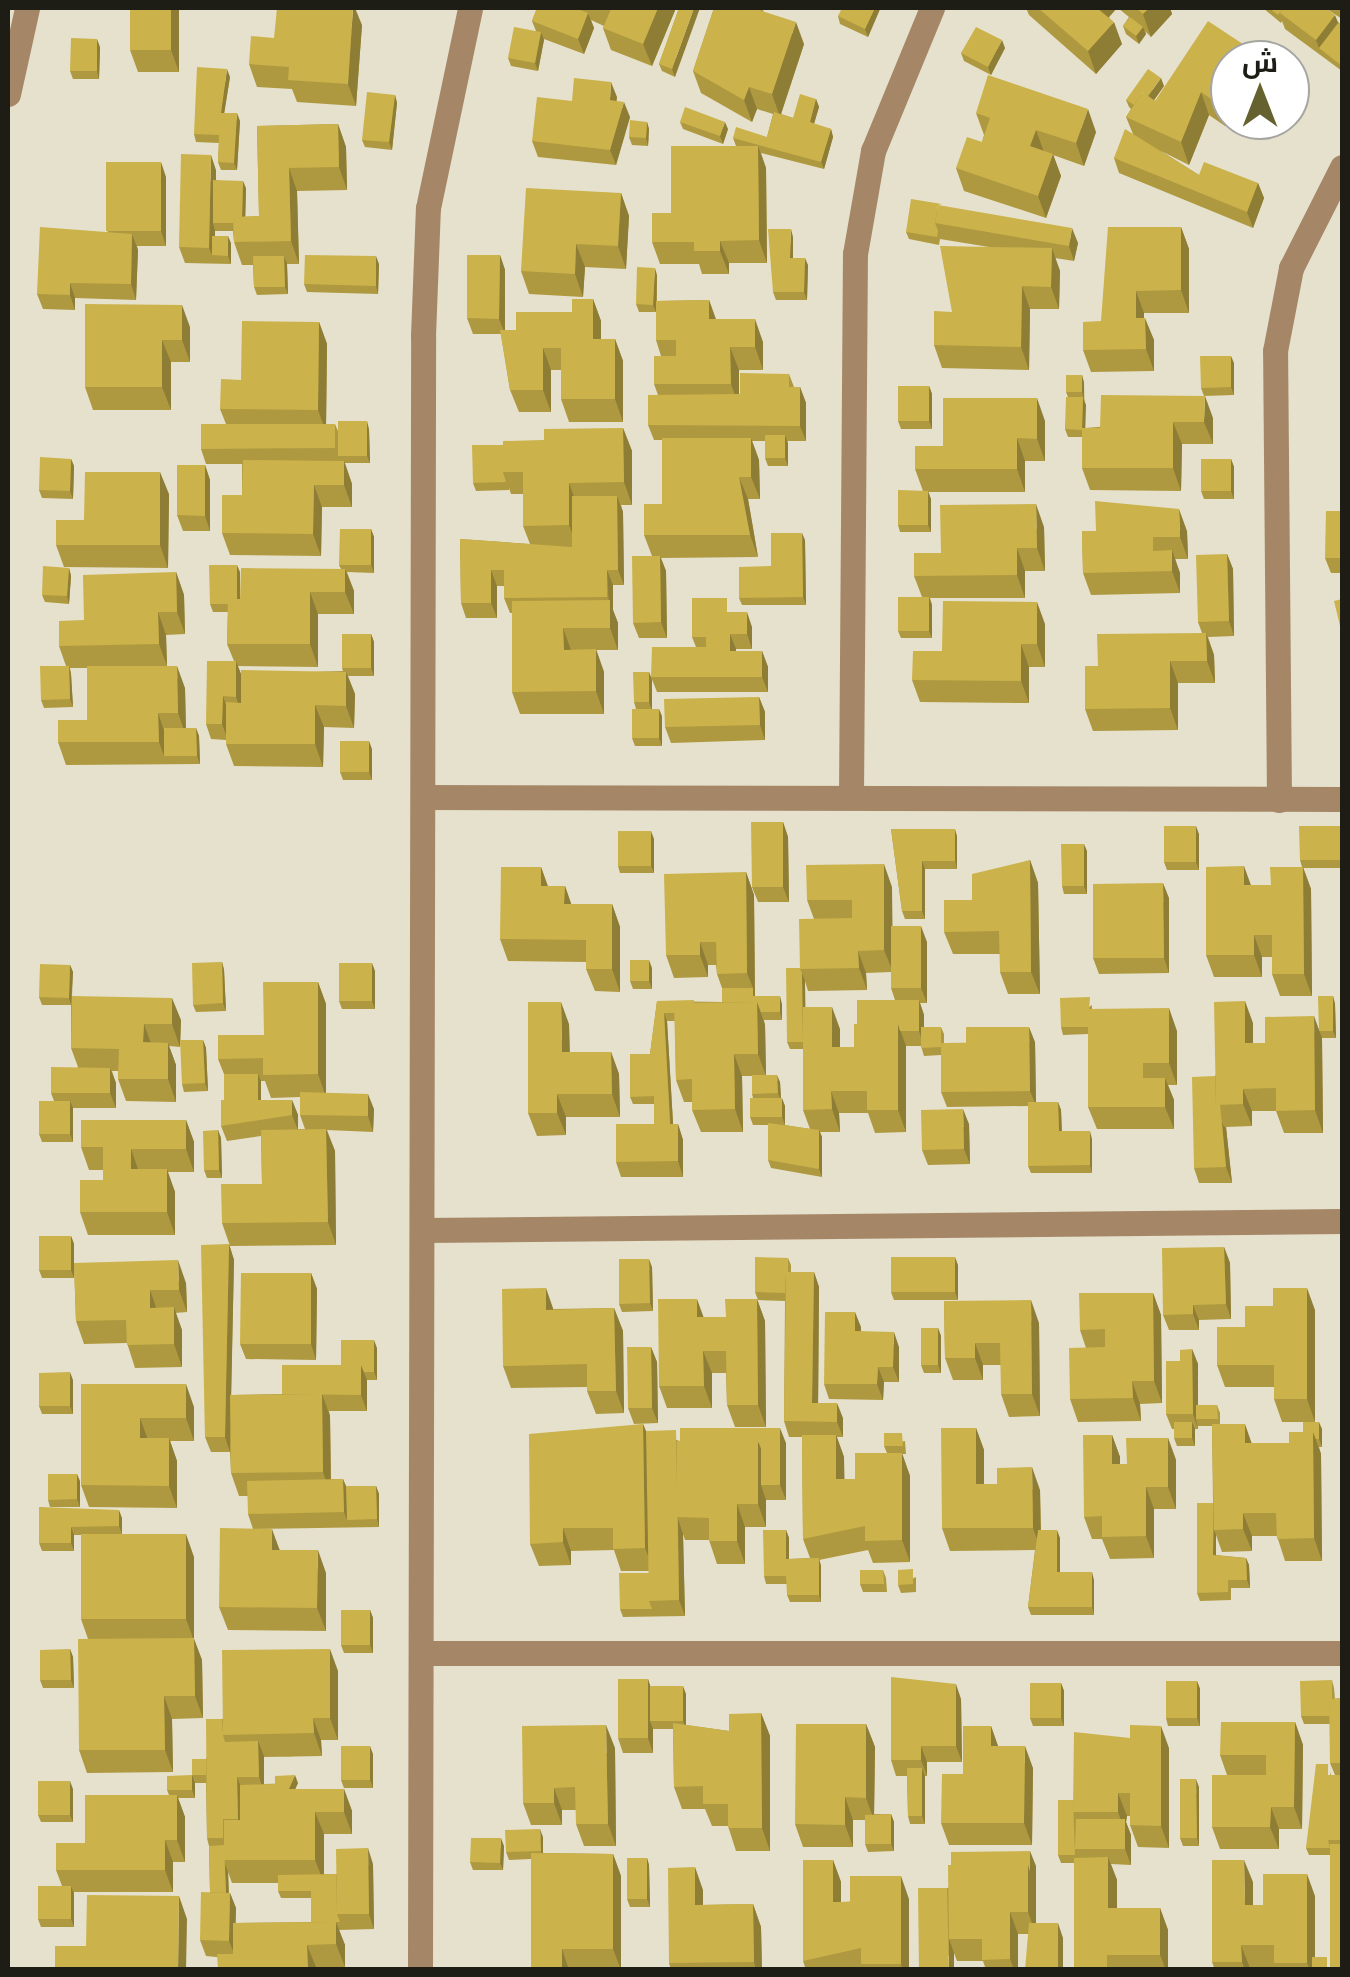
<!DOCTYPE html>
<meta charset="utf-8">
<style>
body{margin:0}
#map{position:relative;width:1350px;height:1977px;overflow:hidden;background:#e6e1cc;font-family:Cabin,Cairo,sans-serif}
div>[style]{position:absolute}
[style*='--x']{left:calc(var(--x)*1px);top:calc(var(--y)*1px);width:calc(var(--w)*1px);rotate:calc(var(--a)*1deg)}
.minor>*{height:25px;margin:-12.5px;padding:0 12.5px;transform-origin:12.5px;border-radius:12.5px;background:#a58768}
.wall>*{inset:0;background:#af9940}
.shaded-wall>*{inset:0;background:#8e7d34}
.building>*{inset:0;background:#cbb24a}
span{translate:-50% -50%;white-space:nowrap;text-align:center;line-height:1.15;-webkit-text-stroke:8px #fff;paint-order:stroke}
.frame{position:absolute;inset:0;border:10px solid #1e1d15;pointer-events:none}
.north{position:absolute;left:1210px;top:40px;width:100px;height:100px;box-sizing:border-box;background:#fff;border:2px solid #a5a5a1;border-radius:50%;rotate:0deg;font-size:28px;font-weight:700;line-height:40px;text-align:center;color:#1e1d15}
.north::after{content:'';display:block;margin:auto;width:35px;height:45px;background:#65622f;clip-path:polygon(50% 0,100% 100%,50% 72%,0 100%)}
</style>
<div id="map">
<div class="minor">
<div style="--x:8;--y:94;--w:88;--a:-77.5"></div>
<div style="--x:851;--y:795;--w:541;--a:-89.58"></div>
<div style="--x:855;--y:254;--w:105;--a:-80.1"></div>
<div style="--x:873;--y:151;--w:155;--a:-67.6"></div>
<div style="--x:423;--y:797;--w:919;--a:0.12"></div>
<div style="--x:1279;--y:800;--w:449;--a:-90.5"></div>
<div style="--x:1275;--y:351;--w:85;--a:-79.1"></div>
<div style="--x:1291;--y:268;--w:113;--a:-63.2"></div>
<div style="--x:423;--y:1230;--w:919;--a:-0.56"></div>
<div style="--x:423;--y:1653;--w:919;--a:0"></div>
<div style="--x:420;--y:1970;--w:1634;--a:-89.89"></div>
<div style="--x:423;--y:336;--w:128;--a:-87.8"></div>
<div style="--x:428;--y:208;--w:204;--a:-78.1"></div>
</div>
<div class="wall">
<div style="clip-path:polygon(130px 8px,199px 8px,199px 10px,179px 10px,179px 72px,138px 72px,130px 50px)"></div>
<div style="clip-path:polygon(537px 8px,676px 8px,652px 66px,611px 50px,603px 28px,604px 26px,591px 20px,594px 28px,584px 54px,544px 39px,538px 71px,511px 66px,508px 58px,536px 31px,532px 21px)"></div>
<div style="clip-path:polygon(679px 8px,675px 77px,662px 71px,659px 64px)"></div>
<div style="clip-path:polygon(714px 8px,764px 8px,763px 11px,804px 44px,781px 114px,793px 118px,816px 99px,819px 107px,814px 124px,831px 129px,833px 137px,824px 169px,761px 153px,766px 168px,767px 263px,729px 263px,729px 274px,702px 274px,699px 264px,660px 264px,652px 242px,671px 213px,736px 146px,733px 138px,767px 137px,773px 114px,757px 109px,752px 122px,701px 93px,693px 71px)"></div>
<div style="clip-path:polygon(1026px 8px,1117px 8px,1109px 17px,1122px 44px,1096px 74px,1029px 15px)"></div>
<div style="clip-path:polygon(1118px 8px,1170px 8px,1172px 14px,1151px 37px,1145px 31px,1146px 34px,1139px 44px,1126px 34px,1123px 26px,1129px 17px)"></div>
<div style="clip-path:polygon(1263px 8px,1325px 8px,1342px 26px,1342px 71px,1285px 29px,1282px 21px,1281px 23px)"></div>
<div style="clip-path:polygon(1325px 8px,1342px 8px,1342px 19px)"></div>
<div style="clip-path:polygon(880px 9px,868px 37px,840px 24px,838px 16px)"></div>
<div style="clip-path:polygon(362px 25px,356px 106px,297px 102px,292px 89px,257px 87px,249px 64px,274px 38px)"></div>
<div style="clip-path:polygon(100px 47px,99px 79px,73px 79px,70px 71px)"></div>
<div style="clip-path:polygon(1005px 48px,991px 75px,964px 61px,961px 53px)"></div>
<div style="clip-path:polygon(1230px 60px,1230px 118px,1225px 126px,1209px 115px,1189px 165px,1161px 151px,1199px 175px,1258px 183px,1264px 198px,1253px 228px,1119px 173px,1114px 158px,1133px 134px,1126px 117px,1131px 109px,1129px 107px,1126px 100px,1164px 86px,1154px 100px,1155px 101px)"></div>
<div style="clip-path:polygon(230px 77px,224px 113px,240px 121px,237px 170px,221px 170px,218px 162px,219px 143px,196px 142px,194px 134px)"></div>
<div style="clip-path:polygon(395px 95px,397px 103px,392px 150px,365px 147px,362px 140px)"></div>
<div style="clip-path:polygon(617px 97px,616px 101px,630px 117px,616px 165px,538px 157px,532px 141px,572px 101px)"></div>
<div style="clip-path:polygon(976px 113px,1096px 132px,1084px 166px,1053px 155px,1061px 176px,1046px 218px,964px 191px,956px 168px,982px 142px,984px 135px)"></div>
<div style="clip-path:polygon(647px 122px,649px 129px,648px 146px,632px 145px,629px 137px)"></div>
<div style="clip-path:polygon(680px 122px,728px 129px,723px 144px,683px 129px)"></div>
<div style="clip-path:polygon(338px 124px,346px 147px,347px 190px,297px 191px,299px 264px,287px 264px,288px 294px,257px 295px,254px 287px,253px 265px,242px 265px,234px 242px,233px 231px,215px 231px,215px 236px,231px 243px,231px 264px,185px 263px,179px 247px,216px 170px,216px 180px,246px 188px,245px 217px,259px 216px,257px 126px)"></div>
<div style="clip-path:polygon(166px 177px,166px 246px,137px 246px,138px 250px,136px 300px,75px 298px,75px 310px,43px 309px,37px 294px,107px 232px)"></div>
<div style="clip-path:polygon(621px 193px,629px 216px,626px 269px,585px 267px,583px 297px,529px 294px,521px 271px)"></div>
<div style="clip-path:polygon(942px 206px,1078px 243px,1074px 261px,1055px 258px,1060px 271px,1059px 309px,1030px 309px,1029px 370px,942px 368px,934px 345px,989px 247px,940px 239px,939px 245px,909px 239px,906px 232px)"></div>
<div style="clip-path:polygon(1181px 227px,1189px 249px,1189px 313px,1144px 313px,1144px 318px,1154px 340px,1154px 371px,1091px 372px,1083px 350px,1101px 321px)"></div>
<div style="clip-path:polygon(793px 237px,793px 258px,808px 265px,807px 300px,776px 300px,773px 292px)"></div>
<div style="clip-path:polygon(500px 255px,505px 270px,505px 330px,516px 330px,572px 312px,593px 299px,601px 321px,601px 339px,615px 339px,623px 361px,623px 422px,569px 422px,561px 399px,561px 370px,551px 370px,551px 412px,519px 412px,510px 390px,501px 334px,473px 334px,467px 318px)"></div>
<div style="clip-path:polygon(379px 264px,378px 294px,307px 292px,304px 284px)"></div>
<div style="clip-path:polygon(657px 275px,657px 301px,709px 300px,716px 319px,763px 342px,763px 370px,739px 370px,739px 394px,789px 374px,794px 387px,800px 387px,806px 403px,806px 441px,787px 441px,788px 466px,768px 466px,765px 458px,765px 441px,752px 441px,759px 460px,760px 499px,748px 499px,758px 557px,661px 558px,666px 571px,667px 638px,639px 638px,633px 623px,652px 556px,644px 535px,662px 504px,662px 440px,654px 440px,648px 425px,658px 395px,654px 384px,661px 356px,656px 340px,656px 312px,639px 312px,636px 304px)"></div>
<div style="clip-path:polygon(85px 304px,190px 327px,190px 362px,171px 362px,171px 410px,93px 410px,85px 387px)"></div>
<div style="clip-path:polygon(319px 322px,327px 344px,326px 424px,335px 424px,338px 431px,369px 429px,370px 463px,345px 463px,352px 484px,352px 507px,322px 507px,321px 556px,230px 555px,222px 533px,242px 495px,242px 464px,206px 464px,201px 449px,226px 424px,220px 409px,241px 380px)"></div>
<div style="clip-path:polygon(1234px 363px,1234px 395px,1204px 396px,1201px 388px)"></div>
<div style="clip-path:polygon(1082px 375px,1084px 383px,1085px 428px,1213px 418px,1213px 444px,1182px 444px,1181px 491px,1090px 490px,1082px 468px,1082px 437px,1068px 437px,1065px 429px,1068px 397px,1066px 392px)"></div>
<div style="clip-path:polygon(929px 386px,932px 394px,932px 429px,901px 429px,898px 421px)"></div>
<div style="clip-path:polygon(1045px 421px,1045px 461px,1025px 461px,1025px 492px,928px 492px,931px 499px,931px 532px,900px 532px,898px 525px,923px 491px,915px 469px,943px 446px)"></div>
<div style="clip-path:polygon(623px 428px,632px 451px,632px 505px,621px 505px,623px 512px,624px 585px,613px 585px,613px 610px,618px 623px,618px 650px,596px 650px,604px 672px,604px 714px,520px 714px,512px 692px,512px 613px,510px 613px,504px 598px,504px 586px,497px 586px,497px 618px,466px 618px,461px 603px,460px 539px,530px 544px,523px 526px,523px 494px,511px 494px,509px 488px,509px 490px,476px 491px,473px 483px,503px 445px,544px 440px)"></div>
<div style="clip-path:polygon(71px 459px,74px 466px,73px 499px,42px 498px,39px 490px)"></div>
<div style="clip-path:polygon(1231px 459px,1234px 467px,1234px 499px,1204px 499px,1201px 491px)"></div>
<div style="clip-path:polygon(205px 465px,210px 480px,210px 531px,183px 531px,177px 515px)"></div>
<div style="clip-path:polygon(169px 494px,168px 568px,64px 567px,56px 545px,84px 520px)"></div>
<div style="clip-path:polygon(1342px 511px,1342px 573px,1331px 573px,1325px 558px)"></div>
<div style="clip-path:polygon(1044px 527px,1045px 571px,1025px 571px,1025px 598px,930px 598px,932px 605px,932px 638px,901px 638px,898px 631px,922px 597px,914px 576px,941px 553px)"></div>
<div style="clip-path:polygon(371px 529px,374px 537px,374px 573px,347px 572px,354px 591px,354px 614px,318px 614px,318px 667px,238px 666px,241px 674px,343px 671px,342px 668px,371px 634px,374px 642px,374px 676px,348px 676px,355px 694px,354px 728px,324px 727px,323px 767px,234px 766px,226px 744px,226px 740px,211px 739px,206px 724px,234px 661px,227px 644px,228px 612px,213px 612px,210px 604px,240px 572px,240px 599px,341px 569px,339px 565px)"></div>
<div style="clip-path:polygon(1082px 531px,1187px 531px,1188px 559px,1175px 559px,1180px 573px,1180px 593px,1091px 595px,1083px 573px)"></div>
<div style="clip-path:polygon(805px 540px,806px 605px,742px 605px,739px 598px)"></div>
<div style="clip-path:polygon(1227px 554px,1233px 569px,1234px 636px,1208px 637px,1214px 655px,1215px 683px,1178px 683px,1178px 730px,1093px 731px,1085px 709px,1202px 633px,1198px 622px)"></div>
<div style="clip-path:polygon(69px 568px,71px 576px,69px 604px,45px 602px,42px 595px)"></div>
<div style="clip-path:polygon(176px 572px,184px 595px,185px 634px,166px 635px,167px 666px,185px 688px,186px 728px,196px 728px,199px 736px,200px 764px,66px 765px,58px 742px,87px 720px,87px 668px,70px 668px,71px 674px,73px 707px,44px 708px,41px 700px,66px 666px,59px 646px,84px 620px)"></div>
<div style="clip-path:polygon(732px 612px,752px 627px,752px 649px,736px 649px,736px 651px,762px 651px,768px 667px,768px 692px,657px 692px,651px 677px,696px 647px,692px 637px)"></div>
<div style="clip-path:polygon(1045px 624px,1045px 667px,1029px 667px,1029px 703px,920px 702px,912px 680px,942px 651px)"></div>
<div style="clip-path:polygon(649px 672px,652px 680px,652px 709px,662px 716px,662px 746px,635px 746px,632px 738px,636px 709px,634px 702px)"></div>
<div style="clip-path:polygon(759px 697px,765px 712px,765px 740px,671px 743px,665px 727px)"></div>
<div style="clip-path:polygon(372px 749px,372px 780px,343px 780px,340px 772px)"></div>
<div style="clip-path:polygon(783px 822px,788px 837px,789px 902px,758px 902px,752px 887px)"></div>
<div style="clip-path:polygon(1342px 826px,1342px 868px,1303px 868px,1311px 889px,1312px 996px,1280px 996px,1272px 974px,1272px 957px,1262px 957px,1262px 977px,1214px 977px,1206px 955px,1251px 885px,1271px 885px,1302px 867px,1300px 860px)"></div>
<div style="clip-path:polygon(891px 829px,957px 836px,957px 869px,925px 869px,925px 919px,905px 919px,902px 911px)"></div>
<div style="clip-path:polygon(1199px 834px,1199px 870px,1167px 870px,1164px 862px)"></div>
<div style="clip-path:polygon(654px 839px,654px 873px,620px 873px,618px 866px)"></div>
<div style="clip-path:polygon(1087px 851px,1087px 894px,1064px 894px,1062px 886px)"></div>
<div style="clip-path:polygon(1030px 860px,1038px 883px,1040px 994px,1008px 994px,1000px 972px,1000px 954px,953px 954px,944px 932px,972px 900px)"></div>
<div style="clip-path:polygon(541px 867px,548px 886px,565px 886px,571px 904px,612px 904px,620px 927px,620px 992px,595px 991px,586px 969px,586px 962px,508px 961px,500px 939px)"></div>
<div style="clip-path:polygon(evenodd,746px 872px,754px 895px,755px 996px,782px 1004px,782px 1020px,764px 1020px,765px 1025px,766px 1075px,780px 1082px,781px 1098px,785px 1106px,785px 1125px,810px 1129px,803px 1110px,803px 1049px,790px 1049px,787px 1042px,800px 968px,814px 919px,807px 900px,892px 887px,892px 926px,927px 942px,927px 1003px,920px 1003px,924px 1015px,924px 1027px,941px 1027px,944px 1034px,944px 1043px,1035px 1042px,1036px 1102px,1058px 1102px,1061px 1110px,1062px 1131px,1092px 1139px,1092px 1173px,1031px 1173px,1028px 1166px,1028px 1106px,947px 1107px,941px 1092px,941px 1055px,924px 1056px,921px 1046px,906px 1046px,906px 1132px,875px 1133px,868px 1113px,839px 1113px,840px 1132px,820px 1132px,822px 1137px,822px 1177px,771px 1168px,768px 1160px,768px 1125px,753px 1125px,750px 1117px,753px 1098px,752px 1094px,752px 1076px,742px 1076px,743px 1132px,701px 1132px,692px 1110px,692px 1102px,684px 1102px,676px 1080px,675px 1021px,667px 1021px,673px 1124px,678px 1124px,683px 1140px,683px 1177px,621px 1177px,616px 1162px,654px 1124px,654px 1104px,633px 1104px,630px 1097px,650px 1054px,657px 1001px,722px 1002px,722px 988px,717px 974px,716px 965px,708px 965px,708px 977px,674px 978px,666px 955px,746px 872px,891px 972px,891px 988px,895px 1000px,857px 1024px,854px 1047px,840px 1047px,840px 1029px,805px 1007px,805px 981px,808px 991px,867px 990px,866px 973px,891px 972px)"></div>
<div style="clip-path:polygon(1169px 898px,1169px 973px,1099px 974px,1093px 958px)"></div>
<div style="clip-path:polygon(222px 962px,224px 970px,226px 1011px,196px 1012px,193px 1005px)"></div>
<div style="clip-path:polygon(70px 965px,73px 972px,72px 996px,181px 1020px,180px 1047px,169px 1046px,176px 1065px,176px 1102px,126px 1101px,118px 1079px,118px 1071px,112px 1071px,116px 1083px,116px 1108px,73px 1108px,73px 1142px,42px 1142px,39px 1134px,54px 1101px,51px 1093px,78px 1067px,71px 1048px,71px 1005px,42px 1005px,39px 997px)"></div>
<div style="clip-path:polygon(652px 968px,652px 989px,633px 989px,630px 981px)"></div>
<div style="clip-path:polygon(375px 971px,375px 1009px,342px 1009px,339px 1001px)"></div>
<div style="clip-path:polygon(evenodd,318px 982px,326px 1004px,326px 1093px,374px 1109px,373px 1132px,327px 1130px,335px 1151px,336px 1245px,230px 1246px,222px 1223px,262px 1184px,261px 1136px,227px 1141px,221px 1126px,224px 1100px,224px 1074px,218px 1059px,264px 1035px,318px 982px,261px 1081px,265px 1081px,271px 1098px,300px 1097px,300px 1115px,305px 1129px,298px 1129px,298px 1115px,292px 1100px,261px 1100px,261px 1081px)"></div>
<div style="clip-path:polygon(1333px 996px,1335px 1004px,1336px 1038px,1322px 1038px,1323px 1133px,1284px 1133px,1276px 1111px,1252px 1111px,1252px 1126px,1226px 1127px,1232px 1183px,1199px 1183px,1194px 1168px,1215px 1076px,1253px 1023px,1253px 1043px,1265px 1043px,1319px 1031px)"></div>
<div style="clip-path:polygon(1092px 1005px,1092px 1009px,1177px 1031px,1177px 1085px,1168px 1085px,1174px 1100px,1174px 1129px,1097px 1129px,1088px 1107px,1088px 1034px,1063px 1035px,1061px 1027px)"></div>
<div style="clip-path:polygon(569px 1024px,570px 1052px,611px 1052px,619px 1074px,620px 1117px,566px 1117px,566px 1135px,537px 1136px,528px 1113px)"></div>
<div style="clip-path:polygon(203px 1040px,206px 1048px,208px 1091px,184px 1092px,182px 1084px)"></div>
<div style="clip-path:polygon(186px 1120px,194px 1142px,194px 1172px,167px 1172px,175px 1192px,175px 1235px,88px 1235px,80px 1212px,103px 1180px,103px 1170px,89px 1170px,81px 1147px)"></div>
<div style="clip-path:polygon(969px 1124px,970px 1164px,928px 1165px,922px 1150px)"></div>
<div style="clip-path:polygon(218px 1130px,221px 1138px,222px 1178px,207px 1178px,204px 1170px)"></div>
<div style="clip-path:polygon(71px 1236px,74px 1244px,74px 1278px,42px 1278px,39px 1270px)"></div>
<div style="clip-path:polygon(229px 1244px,234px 1260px,231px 1395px,282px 1394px,377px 1348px,377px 1380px,367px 1380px,367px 1411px,329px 1411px,330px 1416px,331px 1479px,343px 1479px,346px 1486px,376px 1486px,379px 1494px,379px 1527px,255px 1529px,280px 1550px,326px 1573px,326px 1631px,228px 1630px,219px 1607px,253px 1529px,248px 1514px,248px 1496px,239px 1496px,231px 1473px,230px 1452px,211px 1452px,205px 1437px)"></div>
<div style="clip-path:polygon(1224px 1247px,1230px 1263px,1231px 1319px,1199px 1320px,1199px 1330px,1169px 1330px,1163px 1315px)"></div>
<div style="clip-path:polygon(788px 1258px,791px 1265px,791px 1272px,814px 1272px,819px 1287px,818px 1403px,843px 1418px,843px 1437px,837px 1437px,844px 1457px,844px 1479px,855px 1479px,887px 1453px,884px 1446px,905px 1441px,906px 1454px,902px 1454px,910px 1476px,910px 1562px,873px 1563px,868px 1550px,819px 1560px,821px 1566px,821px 1602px,790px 1602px,787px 1595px,787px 1584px,766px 1584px,764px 1576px,786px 1530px,789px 1538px,789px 1559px,810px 1558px,803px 1539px,802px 1437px,789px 1437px,784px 1421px,785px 1301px,758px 1300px,755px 1292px)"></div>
<div style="clip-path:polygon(74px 1263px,186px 1283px,187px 1312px,175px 1313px,182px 1330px,182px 1367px,135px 1368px,127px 1343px,84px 1344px,76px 1321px)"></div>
<div style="clip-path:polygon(958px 1265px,958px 1300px,894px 1300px,891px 1292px)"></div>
<div style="clip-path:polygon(652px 1267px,653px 1311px,622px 1312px,619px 1304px)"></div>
<div style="clip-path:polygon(311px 1273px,317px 1289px,316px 1360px,246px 1359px,240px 1344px)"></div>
<div style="clip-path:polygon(1153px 1293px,1161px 1315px,1162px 1403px,1140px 1404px,1141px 1421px,1078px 1422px,1070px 1399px,1086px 1348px,1080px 1330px)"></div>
<div style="clip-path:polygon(757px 1299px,765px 1321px,766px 1427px,735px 1427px,727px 1405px,726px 1373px,712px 1373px,712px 1408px,667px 1408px,659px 1386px,704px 1317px,726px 1317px)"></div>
<div style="clip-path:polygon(944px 1301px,1039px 1323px,1040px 1416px,1009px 1417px,1001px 1394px,1001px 1365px,983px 1365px,983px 1380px,953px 1380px,945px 1358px)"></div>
<div style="clip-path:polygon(614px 1308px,623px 1331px,624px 1413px,596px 1414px,587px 1391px,587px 1387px,511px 1388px,503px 1366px,554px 1309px)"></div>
<div style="clip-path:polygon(1315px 1310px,1315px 1422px,1322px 1429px,1322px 1447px,1319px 1447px,1321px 1454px,1322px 1561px,1285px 1561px,1277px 1536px,1252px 1536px,1252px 1551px,1222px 1552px,1216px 1535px,1216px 1555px,1246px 1558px,1249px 1565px,1250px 1588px,1231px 1588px,1231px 1600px,1200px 1601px,1197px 1593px,1213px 1503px,1212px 1426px,1198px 1426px,1198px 1429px,1195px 1429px,1195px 1446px,1177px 1446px,1174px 1438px,1174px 1429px,1172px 1429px,1166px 1414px,1180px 1361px,1192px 1349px,1198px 1364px,1198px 1405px,1217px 1405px,1220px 1413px,1220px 1424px,1251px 1443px,1289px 1443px,1303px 1432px,1303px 1422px,1282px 1422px,1274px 1399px,1274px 1387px,1225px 1387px,1217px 1365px,1245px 1327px)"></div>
<div style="clip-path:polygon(861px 1327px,861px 1331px,899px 1347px,899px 1382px,884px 1382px,883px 1400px,829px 1399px,824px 1384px)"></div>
<div style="clip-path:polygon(938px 1328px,941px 1336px,941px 1373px,924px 1373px,921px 1365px)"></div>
<div style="clip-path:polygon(651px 1347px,657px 1362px,658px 1423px,634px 1424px,628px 1408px)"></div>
<div style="clip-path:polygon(73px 1380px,73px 1414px,42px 1414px,39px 1406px)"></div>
<div style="clip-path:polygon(81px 1384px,194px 1407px,194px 1441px,170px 1441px,177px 1461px,177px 1508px,89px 1507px,81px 1485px)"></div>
<div style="clip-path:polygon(643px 1424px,646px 1431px,680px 1441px,786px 1443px,786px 1500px,766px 1500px,766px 1527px,745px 1527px,745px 1564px,717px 1564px,709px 1540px,685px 1540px,683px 1534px,685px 1616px,623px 1617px,620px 1609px,649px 1573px,649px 1571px,621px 1571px,614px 1550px,571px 1551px,571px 1565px,539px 1566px,530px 1544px)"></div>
<div style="clip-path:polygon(976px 1428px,984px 1450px,984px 1484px,1040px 1490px,1041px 1530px,1060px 1538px,1060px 1572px,1094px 1580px,1094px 1615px,1031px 1615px,1028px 1607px,1035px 1550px,950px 1551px,942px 1528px)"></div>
<div style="clip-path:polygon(1112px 1435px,1120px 1457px,1120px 1464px,1127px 1464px,1168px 1438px,1176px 1460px,1176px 1509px,1154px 1509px,1154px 1558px,1110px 1559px,1102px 1539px,1092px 1539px,1084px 1517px)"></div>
<div style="clip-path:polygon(80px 1481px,80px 1507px,50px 1507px,48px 1500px)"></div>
<div style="clip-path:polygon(39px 1507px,122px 1518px,122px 1534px,194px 1557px,194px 1639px,202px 1660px,203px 1718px,172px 1719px,173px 1772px,87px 1773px,79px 1750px,88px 1639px,81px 1619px,81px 1535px,74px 1535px,74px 1551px,42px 1551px,39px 1543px)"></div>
<div style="clip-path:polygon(883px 1570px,886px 1578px,887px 1592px,863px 1592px,860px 1584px)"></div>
<div style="clip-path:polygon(916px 1577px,916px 1592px,901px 1593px,898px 1585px)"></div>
<div style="clip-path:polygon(370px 1610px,373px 1618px,373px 1653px,344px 1653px,341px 1645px)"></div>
<div style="clip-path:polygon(70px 1649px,73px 1657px,74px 1688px,43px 1688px,40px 1680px)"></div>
<div style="clip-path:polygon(evenodd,338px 1671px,338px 1740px,321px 1740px,322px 1756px,264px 1757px,264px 1784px,298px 1783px,295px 1789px,344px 1789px,352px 1811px,352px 1834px,324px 1834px,324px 1874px,336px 1874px,373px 1864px,374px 1929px,339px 1930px,345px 1945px,345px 1967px,316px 1967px,206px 1956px,200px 1940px,210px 1892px,209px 1846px,207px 1838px,206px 1783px,195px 1783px,195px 1798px,178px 1798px,185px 1817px,185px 1862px,173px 1862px,173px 1892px,74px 1892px,74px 1927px,41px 1927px,38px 1919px,62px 1886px,56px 1870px,85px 1843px,169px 1795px,167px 1790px,192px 1775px,206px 1759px,222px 1719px,338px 1671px,228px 1872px,232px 1883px,278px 1883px,278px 1891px,281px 1898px,311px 1898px,311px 1922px,235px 1923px,236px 1908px,230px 1893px,229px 1893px,228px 1872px)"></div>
<div style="clip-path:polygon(648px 1679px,650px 1686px,686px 1694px,686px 1725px,729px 1731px,761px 1713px,770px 1736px,770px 1851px,736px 1851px,728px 1826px,712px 1826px,705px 1809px,682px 1809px,674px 1787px,673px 1729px,653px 1729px,653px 1753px,623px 1753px,618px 1738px)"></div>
<div style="clip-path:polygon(1332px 1680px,1334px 1688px,1335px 1699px,1342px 1698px,1342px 1970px,1330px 1855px,1309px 1855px,1306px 1848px,1331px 1772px,1331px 1775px,1335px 1775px,1330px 1763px,1330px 1724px,1304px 1724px,1301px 1716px)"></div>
<div style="clip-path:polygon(1197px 1681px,1200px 1689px,1200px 1726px,1168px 1726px,1166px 1718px)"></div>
<div style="clip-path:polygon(1061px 1683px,1064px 1691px,1064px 1726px,1033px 1726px,1030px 1718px)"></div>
<div style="clip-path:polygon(961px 1699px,962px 1762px,927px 1762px,927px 1776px,925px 1776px,925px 1824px,910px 1824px,908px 1816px,907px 1776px,896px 1776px,891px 1760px)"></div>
<div style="clip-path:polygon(1295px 1722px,1303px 1745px,1302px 1829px,1279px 1829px,1279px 1849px,1220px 1849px,1212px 1827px,1227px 1775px,1220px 1755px)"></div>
<div style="clip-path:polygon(866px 1724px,875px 1747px,874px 1814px,891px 1814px,894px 1822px,894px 1851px,868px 1852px,865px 1844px,865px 1820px,853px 1820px,853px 1847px,803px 1847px,795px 1824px)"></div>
<div style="clip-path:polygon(991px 1726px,998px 1746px,1033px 1768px,1032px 1845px,949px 1845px,941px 1823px,963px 1774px)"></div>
<div style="clip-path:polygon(615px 1748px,616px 1846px,584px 1846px,576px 1824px,576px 1810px,562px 1810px,562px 1825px,531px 1825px,523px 1803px)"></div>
<div style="clip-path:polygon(1169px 1748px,1169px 1848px,1138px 1847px,1130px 1825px,1130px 1816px,1127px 1816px,1126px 1822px,1131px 1835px,1131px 1865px,1111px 1864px,1117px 1880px,1117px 1908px,1160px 1908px,1168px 1930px,1168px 1970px,1074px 1970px,1074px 1863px,1061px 1863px,1058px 1855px,1073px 1800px)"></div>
<div style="clip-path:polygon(373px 1754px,373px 1788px,344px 1788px,341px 1780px)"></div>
<div style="clip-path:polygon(1199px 1787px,1199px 1846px,1183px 1846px,1180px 1838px)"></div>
<div style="clip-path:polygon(73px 1789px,73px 1822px,41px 1822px,38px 1815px)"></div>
<div style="clip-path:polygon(543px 1837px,543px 1853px,613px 1854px,621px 1876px,621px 1970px,531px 1970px,531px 1859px,509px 1860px,506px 1852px)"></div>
<div style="clip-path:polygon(504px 1846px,503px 1870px,473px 1870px,470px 1862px)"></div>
<div style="clip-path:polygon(647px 1858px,649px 1865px,650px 1907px,630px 1907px,627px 1899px)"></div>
<div style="clip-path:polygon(833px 1860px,841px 1882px,841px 1902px,909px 1899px,909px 1970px,806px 1970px,803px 1961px)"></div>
<div style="clip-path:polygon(1036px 1866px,1036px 1923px,1063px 1938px,1063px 1970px,1028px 1934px,1018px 1934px,1018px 1970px,986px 1970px,983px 1961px,957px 1961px,954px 1953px,919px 1970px,947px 1888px)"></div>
<div style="clip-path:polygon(1253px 1882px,1253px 1905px,1263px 1905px,1315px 1896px,1315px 1957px,1330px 1970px,1276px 1970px,1275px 1968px,1215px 1970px,1212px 1962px)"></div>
<div style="clip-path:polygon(703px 1890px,703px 1905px,753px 1904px,761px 1927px,762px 1970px,671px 1970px,669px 1963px)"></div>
</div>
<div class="shaded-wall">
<div style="clip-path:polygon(171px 8px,178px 8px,179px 10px,179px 72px,171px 50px)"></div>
<div style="clip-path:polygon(353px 8px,355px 8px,362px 25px,356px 106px,348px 84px)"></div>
<div style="clip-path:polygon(658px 8px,676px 8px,652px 66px,643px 44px)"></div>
<div style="clip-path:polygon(694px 8px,700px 8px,675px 77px,672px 69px)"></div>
<div style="clip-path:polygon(875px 8px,880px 8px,880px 9px,868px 37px,865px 29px)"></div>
<div style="clip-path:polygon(1094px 8px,1117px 8px,1101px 26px)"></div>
<div style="clip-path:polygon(1149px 8px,1170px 8px,1172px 14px,1151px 37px,1143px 14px)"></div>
<div style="clip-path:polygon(588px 13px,594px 28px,584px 54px,578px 39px)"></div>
<div style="clip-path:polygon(1335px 15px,1341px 30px,1319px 48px,1316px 40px)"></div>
<div style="clip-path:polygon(796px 22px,804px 44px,780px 117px,772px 94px)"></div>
<div style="clip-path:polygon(1114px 22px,1122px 44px,1096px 74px,1088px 51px)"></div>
<div style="clip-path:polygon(1143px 27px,1146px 34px,1139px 44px,1136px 36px)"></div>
<div style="clip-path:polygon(541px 32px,544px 40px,538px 71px,535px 63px)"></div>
<div style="clip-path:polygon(97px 39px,100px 47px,99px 79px,97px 71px)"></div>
<div style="clip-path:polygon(1002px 40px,1005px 48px,991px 75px,988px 67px)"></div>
<div style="clip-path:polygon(227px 69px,230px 77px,223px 121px,221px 113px)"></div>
<div style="clip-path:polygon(1161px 78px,1164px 86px,1142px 117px,1139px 109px)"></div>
<div style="clip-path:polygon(611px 82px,617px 97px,615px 115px,610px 100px)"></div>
<div style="clip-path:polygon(749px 87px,757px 109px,752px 122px,744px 100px)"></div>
<div style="clip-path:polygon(1228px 87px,1230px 92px,1230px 118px,1225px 126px,1217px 103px)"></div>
<div style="clip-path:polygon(1201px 92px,1209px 115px,1189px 165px,1181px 142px)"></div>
<div style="clip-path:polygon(395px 95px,397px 103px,392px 150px,389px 142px)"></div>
<div style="clip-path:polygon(816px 99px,819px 107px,812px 130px,810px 122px)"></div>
<div style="clip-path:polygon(624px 102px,630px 117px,616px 165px,610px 150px)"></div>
<div style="clip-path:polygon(1088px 109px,1096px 132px,1084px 166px,1076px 143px)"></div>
<div style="clip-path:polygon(237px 113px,240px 121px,237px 170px,234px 163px)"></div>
<div style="clip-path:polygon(647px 122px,649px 129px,648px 146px,646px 138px)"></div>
<div style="clip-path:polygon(725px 122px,728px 129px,723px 144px,720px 136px)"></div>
<div style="clip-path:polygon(338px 124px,346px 147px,347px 190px,339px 167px)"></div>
<div style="clip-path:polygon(831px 129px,833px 137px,824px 169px,821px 162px)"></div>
<div style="clip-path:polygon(1036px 130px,1044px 152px,1030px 146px)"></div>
<div style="clip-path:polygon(758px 146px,766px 168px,767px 263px,759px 240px)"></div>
<div style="clip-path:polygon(1053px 154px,1061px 176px,1046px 218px,1038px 196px)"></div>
<div style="clip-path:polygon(211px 155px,216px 170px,216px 223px,213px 223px,215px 231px,215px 255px,212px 255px,209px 248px)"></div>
<div style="clip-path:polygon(161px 162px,166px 177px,166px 246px,161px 231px)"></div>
<div style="clip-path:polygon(289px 168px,297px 191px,299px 264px,291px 241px)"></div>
<div style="clip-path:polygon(243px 181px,246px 188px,245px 231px,242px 223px)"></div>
<div style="clip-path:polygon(1258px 183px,1264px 198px,1253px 228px,1247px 212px)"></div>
<div style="clip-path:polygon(621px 193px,629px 216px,626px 269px,618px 246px)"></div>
<div style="clip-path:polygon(1181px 227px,1189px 249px,1189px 313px,1181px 290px)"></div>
<div style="clip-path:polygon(1072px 228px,1078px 243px,1074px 261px,1069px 246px)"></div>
<div style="clip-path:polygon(791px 229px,793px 237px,793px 265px,790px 258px)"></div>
<div style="clip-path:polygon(132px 234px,138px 250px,136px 300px,131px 284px)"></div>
<div style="clip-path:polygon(228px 236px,231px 243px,231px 264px,228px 256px)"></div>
<div style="clip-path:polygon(720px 241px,729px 263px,729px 274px,720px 251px)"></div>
<div style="clip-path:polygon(576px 244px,585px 267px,583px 297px,575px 274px)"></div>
<div style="clip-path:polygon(1052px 248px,1060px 271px,1059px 309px,1051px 287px)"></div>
<div style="clip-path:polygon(500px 255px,505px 270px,505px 334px,499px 319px)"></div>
<div style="clip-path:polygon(284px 256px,287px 264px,288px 294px,285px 287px)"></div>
<div style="clip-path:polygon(376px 256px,379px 264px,378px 294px,376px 286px)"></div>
<div style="clip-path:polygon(805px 258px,808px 265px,807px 300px,804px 292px)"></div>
<div style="clip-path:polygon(655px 268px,657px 275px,656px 312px,653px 305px)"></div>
<div style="clip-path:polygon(70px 283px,75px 298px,75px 310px,70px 295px)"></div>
<div style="clip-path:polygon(1022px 286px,1030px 309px,1029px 370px,1021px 347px)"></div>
<div style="clip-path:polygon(1136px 291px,1144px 313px,1144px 340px,1136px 318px)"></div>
<div style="clip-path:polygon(593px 299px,601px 321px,601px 361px,593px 339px)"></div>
<div style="clip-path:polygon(709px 300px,717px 323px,709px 319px)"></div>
<div style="clip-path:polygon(182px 305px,190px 327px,190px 362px,182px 340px)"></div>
<div style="clip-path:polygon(1145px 318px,1154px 340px,1154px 371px,1146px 349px)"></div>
<div style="clip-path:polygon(755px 319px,763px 342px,763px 370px,755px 347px)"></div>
<div style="clip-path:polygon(319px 322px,327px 344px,326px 432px,318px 410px)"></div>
<div style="clip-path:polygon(615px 339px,623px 361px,623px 422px,615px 399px)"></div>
<div style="clip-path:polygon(162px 340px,171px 362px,171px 410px,162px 387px)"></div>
<div style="clip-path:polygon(730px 347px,739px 370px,739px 406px,731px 384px)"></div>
<div style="clip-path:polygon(543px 348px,551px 370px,551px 412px,543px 390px)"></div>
<div style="clip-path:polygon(1231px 356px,1234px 363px,1234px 395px,1231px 387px)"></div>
<div style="clip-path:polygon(1082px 375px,1084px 383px,1084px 400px,1082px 392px)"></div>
<div style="clip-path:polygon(929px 386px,932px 394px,932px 429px,929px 421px)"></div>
<div style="clip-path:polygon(800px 387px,806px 403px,806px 441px,800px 426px)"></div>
<div style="clip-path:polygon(1205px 396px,1213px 418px,1213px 444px,1204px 422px)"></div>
<div style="clip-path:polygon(1083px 397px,1086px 405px,1085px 437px,1082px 430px)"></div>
<div style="clip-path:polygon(1037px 398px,1045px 421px,1045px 461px,1037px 439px)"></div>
<div style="clip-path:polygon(367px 421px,369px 429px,370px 463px,367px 456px)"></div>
<div style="clip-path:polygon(1173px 422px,1182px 444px,1181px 491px,1173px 468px)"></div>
<div style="clip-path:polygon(623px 428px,632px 451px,632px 505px,624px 482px)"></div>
<div style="clip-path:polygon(785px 435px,788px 443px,788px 466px,785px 458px)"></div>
<div style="clip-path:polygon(751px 438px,759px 460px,760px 499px,751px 477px)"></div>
<div style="clip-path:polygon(1017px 438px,1025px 461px,1025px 492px,1017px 469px)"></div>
<div style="clip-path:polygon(71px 459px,74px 466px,73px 499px,70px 491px)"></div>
<div style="clip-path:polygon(1231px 459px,1234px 467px,1234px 499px,1231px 491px)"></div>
<div style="clip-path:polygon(344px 461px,352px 484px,352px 507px,344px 485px)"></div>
<div style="clip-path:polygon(205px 465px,210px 480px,210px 531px,205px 516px)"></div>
<div style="clip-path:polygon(160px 472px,169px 494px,168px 568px,160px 545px)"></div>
<div style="clip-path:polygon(739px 477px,748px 499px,758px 557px,750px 535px)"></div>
<div style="clip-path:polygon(569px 483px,577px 505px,577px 547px,569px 525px)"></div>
<div style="clip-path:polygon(314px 485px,322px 507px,321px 556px,313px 534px)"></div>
<div style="clip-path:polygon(928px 491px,931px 499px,931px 532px,928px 525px)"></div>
<div style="clip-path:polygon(617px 496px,623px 512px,624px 585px,618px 570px)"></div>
<div style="clip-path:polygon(1036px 504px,1044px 527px,1045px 571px,1037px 548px)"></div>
<div style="clip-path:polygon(1179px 509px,1187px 531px,1188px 559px,1180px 537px)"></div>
<div style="clip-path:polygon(371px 529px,374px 537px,374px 573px,371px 565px)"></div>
<div style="clip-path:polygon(802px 533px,805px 540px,806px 605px,803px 597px)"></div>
<div style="clip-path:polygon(1017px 548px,1025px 571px,1025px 598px,1017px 575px)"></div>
<div style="clip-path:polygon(1172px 550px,1180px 573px,1180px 593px,1172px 571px)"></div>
<div style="clip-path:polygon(1227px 554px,1233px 569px,1234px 636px,1229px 621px)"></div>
<div style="clip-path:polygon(660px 556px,666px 571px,667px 638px,661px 622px)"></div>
<div style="clip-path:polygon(237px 565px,240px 572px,240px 612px,237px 604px)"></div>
<div style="clip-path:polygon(69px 568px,71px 576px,69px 604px,67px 596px)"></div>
<div style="clip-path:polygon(345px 569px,354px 591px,354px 614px,345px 592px)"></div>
<div style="clip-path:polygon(491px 570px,497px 586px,497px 618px,491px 603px)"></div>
<div style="clip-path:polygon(607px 570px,613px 585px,613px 610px,618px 623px,618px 650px,610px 628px)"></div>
<div style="clip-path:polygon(176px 572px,184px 595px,185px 634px,177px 612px)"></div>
<div style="clip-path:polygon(310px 592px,318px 614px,318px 667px,310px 644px)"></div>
<div style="clip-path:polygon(929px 597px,932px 605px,932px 638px,929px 631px)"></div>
<div style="clip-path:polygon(1037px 602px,1045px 624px,1045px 667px,1037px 644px)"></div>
<div style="clip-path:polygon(158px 612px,166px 635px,167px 666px,159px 644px)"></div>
<div style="clip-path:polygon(747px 612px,752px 627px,752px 649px,747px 634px)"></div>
<div style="clip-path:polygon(563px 628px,571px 650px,564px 650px)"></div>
<div style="clip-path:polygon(1206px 633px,1214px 655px,1215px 683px,1207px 661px)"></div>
<div style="clip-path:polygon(371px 634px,374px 642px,374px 676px,371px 668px)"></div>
<div style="clip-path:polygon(730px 634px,736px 649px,736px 667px,730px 651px)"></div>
<div style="clip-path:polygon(1021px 644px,1029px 667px,1029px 703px,1021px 681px)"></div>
<div style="clip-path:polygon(596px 649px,604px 672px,604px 714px,596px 691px)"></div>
<div style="clip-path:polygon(762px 651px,768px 667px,768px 692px,762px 677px)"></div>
<div style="clip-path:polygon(236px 661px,242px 677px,241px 712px,236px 697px)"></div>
<div style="clip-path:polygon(1170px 661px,1178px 683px,1178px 730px,1170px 708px)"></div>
<div style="clip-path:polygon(69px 666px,71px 674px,73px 707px,70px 699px)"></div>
<div style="clip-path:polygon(177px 666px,185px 688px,186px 736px,178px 713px)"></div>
<div style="clip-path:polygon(346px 672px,355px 694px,354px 728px,346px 706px)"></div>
<div style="clip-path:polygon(649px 672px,652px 680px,652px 710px,649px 702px)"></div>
<div style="clip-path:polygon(223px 696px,228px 711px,228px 740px,222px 724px)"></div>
<div style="clip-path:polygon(759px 697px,765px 712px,765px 740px,760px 725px)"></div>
<div style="clip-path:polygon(315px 705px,324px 727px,323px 767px,315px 744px)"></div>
<div style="clip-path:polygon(659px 709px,662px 716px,662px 746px,659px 738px)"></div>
<div style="clip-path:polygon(158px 713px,166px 736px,164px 756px,159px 742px)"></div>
<div style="clip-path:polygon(196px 728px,199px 736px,200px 764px,197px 756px)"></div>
<div style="clip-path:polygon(369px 741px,372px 749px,372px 780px,369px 772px)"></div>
<div style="clip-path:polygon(783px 822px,788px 837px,789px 902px,783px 887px)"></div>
<div style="clip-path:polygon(1196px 826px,1199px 834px,1199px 870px,1196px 862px)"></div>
<div style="clip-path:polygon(955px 829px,957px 836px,957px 869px,955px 861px)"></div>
<div style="clip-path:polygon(651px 831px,654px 839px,654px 873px,651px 866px)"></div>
<div style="clip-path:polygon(1084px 844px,1087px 851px,1087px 894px,1084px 886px)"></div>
<div style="clip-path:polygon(1030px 860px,1038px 883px,1040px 994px,1031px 972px)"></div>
<div style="clip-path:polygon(922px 861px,925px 869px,925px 919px,922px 911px)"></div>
<div style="clip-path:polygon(884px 864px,892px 887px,893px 972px,884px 950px)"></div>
<div style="clip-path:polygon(1244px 866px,1252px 888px,1244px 885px)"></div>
<div style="clip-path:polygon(541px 867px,549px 890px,541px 886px)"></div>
<div style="clip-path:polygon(1303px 867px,1311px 889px,1312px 996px,1304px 974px)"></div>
<div style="clip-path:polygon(746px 872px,754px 895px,755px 1004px,753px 996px,753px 988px,747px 973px)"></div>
<div style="clip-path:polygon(1163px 883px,1169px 898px,1169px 973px,1164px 958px)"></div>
<div style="clip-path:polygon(565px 886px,573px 909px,564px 904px)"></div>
<div style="clip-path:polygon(612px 904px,620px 927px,620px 992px,612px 969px)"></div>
<div style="clip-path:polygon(921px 926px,927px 942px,927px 1003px,921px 988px)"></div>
<div style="clip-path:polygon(1254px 935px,1262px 957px,1262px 977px,1254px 955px)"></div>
<div style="clip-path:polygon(700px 942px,708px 965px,708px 977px,700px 955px)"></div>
<div style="clip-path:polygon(858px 951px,866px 973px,867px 990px,859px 968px)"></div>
<div style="clip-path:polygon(649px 960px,652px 968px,652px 989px,649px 981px)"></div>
<div style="clip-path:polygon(222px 962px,224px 970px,226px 1011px,223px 1003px)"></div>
<div style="clip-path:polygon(372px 963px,375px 971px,375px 1009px,372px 1001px)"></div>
<div style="clip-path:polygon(70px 965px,73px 972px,71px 1005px,69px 998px)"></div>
<div style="clip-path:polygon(802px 973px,805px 981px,806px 1049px,803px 1042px)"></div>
<div style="clip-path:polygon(318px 982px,326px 1004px,326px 1097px,318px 1074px)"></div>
<div style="clip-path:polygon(780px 996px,782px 1004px,782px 1020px,780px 1012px)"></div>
<div style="clip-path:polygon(1333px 996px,1335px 1004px,1336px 1038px,1333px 1031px)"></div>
<div style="clip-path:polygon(172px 998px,181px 1020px,180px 1047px,172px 1024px)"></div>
<div style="clip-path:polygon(919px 1000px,924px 1015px,924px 1046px,919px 1031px)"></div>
<div style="clip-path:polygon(1245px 1001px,1253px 1023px,1253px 1066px,1245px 1043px)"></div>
<div style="clip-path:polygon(561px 1002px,569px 1024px,570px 1075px,562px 1052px)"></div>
<div style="clip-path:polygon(757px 1002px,765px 1025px,766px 1076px,758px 1054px)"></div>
<div style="clip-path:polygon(832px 1007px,840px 1029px,840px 1069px,832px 1047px)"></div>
<div style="clip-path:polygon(1169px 1008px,1177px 1031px,1177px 1085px,1169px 1063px)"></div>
<div style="clip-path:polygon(664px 1013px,667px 1021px,674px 1140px,671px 1132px)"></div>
<div style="clip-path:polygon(1314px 1016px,1322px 1038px,1323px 1133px,1315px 1110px)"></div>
<div style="clip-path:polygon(144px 1024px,152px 1046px,143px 1042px)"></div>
<div style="clip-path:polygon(898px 1024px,906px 1046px,906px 1132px,898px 1110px)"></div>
<div style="clip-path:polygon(1029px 1027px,1035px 1042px,1036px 1106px,1030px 1091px)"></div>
<div style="clip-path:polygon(203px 1040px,206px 1048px,208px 1091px,205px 1083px)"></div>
<div style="clip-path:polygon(168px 1043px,176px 1065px,176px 1102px,168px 1079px)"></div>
<div style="clip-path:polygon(611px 1052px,619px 1074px,620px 1117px,612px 1094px)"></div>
<div style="clip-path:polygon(734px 1054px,742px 1076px,743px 1132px,735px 1109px)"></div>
<div style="clip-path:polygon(110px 1068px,116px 1083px,116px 1108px,110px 1093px)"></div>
<div style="clip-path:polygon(258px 1074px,261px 1081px,261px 1115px,258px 1107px)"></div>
<div style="clip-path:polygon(777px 1075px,780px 1082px,781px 1101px,778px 1093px)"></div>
<div style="clip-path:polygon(1165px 1078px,1174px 1100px,1174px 1129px,1165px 1107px)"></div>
<div style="clip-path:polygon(1243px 1089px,1252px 1111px,1252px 1126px,1243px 1104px)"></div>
<div style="clip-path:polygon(831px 1091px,839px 1113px,840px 1132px,832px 1109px)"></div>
<div style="clip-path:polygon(368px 1094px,374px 1109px,373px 1132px,368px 1116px)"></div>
<div style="clip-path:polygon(557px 1094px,566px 1117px,566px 1135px,557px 1113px)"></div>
<div style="clip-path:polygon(782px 1098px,785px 1106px,785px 1125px,782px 1117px)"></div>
<div style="clip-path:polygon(292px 1100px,298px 1115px,298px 1130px,292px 1115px)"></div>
<div style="clip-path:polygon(70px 1101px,73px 1108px,73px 1142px,70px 1134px)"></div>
<div style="clip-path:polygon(1058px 1102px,1061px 1110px,1062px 1139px,1059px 1131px)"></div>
<div style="clip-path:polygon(963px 1109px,969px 1124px,970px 1164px,964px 1149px)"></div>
<div style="clip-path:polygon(186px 1120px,194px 1142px,194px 1172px,186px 1149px)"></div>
<div style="clip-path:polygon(1222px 1122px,1224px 1127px,1226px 1127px,1232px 1183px,1226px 1167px)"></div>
<div style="clip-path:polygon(678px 1124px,683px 1140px,683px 1177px,678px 1161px)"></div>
<div style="clip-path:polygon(326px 1129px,335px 1151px,336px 1245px,328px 1222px)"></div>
<div style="clip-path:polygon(218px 1130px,221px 1138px,222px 1178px,219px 1170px)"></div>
<div style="clip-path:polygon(819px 1130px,822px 1137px,822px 1177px,819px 1169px)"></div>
<div style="clip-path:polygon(1090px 1131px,1092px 1139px,1092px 1173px,1090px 1165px)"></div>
<div style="clip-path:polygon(131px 1149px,139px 1172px,131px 1169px)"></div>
<div style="clip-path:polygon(167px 1169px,175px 1192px,175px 1235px,167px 1212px)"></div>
<div style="clip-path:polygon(71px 1236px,74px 1244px,74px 1278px,71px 1270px)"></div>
<div style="clip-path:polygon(229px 1244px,234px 1260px,230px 1452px,225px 1437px)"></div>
<div style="clip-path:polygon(1224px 1247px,1230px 1263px,1231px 1319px,1226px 1304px)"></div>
<div style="clip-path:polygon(955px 1257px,958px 1265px,958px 1300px,955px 1292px)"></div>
<div style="clip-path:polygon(649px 1259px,652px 1267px,653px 1311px,650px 1303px)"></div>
<div style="clip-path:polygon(178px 1260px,186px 1283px,187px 1312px,179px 1290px)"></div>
<div style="clip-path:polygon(814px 1272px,819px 1287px,818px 1418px,812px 1403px)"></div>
<div style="clip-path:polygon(311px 1273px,317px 1289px,316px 1360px,311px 1344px)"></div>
<div style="clip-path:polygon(546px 1288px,554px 1311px,546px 1310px)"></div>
<div style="clip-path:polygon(1307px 1288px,1315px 1310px,1315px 1422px,1307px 1399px)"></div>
<div style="clip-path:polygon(150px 1290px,158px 1313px,150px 1308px)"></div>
<div style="clip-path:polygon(1153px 1293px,1161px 1315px,1162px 1403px,1154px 1381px)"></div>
<div style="clip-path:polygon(697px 1299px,705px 1321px,697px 1317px)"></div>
<div style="clip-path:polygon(757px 1299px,765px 1321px,766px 1427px,758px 1405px)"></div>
<div style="clip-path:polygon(1031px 1300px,1039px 1323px,1040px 1416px,1032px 1394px)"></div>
<div style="clip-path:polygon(1193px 1305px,1199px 1320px,1199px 1330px,1193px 1314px)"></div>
<div style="clip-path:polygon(174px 1307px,182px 1330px,182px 1367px,174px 1344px)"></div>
<div style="clip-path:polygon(614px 1308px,623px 1331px,624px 1413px,616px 1391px)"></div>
<div style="clip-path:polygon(855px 1312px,861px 1327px,860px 1346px,855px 1331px)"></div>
<div style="clip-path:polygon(938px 1328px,941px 1336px,941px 1373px,938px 1365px)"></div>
<div style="clip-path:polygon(894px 1332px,899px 1347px,899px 1382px,893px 1367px)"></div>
<div style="clip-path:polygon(374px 1340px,377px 1348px,377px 1380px,374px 1372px)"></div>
<div style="clip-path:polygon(975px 1343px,983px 1365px,983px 1380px,975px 1358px)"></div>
<div style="clip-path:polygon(651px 1347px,657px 1362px,658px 1423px,652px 1408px)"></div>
<div style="clip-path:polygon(1192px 1349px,1198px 1364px,1198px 1419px,1196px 1419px,1198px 1429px,1193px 1414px)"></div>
<div style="clip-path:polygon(703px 1351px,712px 1373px,712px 1408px,704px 1386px)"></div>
<div style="clip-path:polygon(361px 1365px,367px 1380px,367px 1411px,361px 1395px)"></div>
<div style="clip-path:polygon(878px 1367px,884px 1382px,883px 1400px,877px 1384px)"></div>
<div style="clip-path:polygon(70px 1372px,73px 1380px,73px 1414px,70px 1406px)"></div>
<div style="clip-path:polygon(1132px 1381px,1140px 1404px,1141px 1421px,1133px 1398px)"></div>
<div style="clip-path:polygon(186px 1384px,194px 1407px,194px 1441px,186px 1418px)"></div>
<div style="clip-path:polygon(322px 1394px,330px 1416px,331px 1495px,323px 1472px)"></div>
<div style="clip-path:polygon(837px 1403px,843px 1418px,843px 1437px,837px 1422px)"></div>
<div style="clip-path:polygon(140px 1418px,148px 1440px,140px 1438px)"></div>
<div style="clip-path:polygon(1192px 1422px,1195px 1429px,1195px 1446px,1192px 1438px)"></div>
<div style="clip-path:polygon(1319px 1422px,1322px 1429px,1322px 1447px,1319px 1439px)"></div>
<div style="clip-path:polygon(643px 1424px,652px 1446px,654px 1571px,645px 1548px)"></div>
<div style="clip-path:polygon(1245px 1424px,1253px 1447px,1245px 1443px)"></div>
<div style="clip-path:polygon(780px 1428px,786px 1443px,786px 1500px,780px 1485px)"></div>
<div style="clip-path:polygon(976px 1428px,984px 1450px,984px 1506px,976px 1484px)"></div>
<div style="clip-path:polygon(1313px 1432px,1321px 1454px,1322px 1561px,1314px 1538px)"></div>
<div style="clip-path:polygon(836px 1435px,844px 1457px,845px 1502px,836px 1479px)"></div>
<div style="clip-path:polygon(1112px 1435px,1120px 1457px,1120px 1487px,1112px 1464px)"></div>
<div style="clip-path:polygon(169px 1438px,177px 1461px,177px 1508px,169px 1486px)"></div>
<div style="clip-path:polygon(1168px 1438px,1176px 1460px,1176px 1509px,1168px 1487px)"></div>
<div style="clip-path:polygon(758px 1441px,766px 1463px,761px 1485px,766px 1500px,766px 1527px,758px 1504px)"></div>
<div style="clip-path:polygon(902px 1453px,910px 1476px,910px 1562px,902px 1540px)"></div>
<div style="clip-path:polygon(1032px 1467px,1040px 1490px,1041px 1550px,1033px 1528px)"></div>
<div style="clip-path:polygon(77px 1474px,80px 1481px,80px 1507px,77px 1499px)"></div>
<div style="clip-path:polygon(343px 1479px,349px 1494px,347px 1520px,344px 1512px)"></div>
<div style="clip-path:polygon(376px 1486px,379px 1494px,379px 1527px,377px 1519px)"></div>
<div style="clip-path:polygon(1146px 1487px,1154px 1509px,1154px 1558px,1146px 1536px)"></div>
<div style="clip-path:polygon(737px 1504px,745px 1527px,745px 1564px,737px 1541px)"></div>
<div style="clip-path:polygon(119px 1510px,122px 1518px,122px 1534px,119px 1526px)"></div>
<div style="clip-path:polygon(1243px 1513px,1252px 1536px,1252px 1551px,1243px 1529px)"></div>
<div style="clip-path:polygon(678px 1519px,683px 1534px,685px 1616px,679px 1600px)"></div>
<div style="clip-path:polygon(71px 1527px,74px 1535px,74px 1551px,71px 1543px)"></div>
<div style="clip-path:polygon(563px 1528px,571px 1551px,571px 1565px,563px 1542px)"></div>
<div style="clip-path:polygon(272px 1529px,280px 1551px,272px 1550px)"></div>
<div style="clip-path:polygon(786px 1530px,789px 1538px,789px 1567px,786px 1559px)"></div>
<div style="clip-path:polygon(1057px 1530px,1060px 1538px,1060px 1580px,1057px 1572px)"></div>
<div style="clip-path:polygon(1214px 1530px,1216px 1535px,1216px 1562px,1213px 1555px)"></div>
<div style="clip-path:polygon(186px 1534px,194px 1557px,194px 1639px,202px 1660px,203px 1718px,195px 1696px,194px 1641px,186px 1619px)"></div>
<div style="clip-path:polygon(318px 1550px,326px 1573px,326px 1631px,317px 1608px)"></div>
<div style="clip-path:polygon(819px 1558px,821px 1566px,821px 1602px,819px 1595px)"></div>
<div style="clip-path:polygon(1246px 1558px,1249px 1565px,1250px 1588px,1247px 1580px)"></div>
<div style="clip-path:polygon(1092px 1572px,1094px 1580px,1094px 1615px,1092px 1607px)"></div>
<div style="clip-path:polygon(370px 1610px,373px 1618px,373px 1653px,370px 1645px)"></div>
<div style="clip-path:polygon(70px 1649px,73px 1657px,74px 1688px,71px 1680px)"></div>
<div style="clip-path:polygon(330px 1649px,338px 1671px,338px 1740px,330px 1718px)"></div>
<div style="clip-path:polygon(648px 1679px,653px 1694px,650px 1721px,653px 1729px,653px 1753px,648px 1738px)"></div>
<div style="clip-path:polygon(1197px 1681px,1200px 1689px,1200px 1726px,1197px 1718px)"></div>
<div style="clip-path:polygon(1061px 1683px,1064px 1691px,1064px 1726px,1061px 1718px)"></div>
<div style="clip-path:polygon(956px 1684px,961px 1699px,962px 1762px,956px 1746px)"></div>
<div style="clip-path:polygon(683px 1686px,686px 1694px,686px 1729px,683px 1721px)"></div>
<div style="clip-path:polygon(164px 1696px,172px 1719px,173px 1772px,165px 1750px)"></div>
<div style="clip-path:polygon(761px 1713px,770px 1736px,770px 1851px,762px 1828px)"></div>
<div style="clip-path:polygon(313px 1718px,321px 1740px,322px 1756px,314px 1733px)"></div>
<div style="clip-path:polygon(1295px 1722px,1303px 1745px,1302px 1829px,1294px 1807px)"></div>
<div style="clip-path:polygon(866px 1724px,875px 1747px,874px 1820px,866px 1798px)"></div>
<div style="clip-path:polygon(606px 1725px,615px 1748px,616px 1846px,608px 1824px)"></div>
<div style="clip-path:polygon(991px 1726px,999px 1749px,991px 1746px)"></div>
<div style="clip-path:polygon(1161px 1726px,1169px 1748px,1169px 1848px,1161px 1826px)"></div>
<div style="clip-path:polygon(258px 1741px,264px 1756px,264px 1792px,259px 1777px)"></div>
<div style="clip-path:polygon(370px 1746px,373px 1754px,373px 1788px,370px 1780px)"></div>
<div style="clip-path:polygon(921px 1746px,927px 1762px,927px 1776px,921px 1760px)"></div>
<div style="clip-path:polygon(1025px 1746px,1033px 1768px,1032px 1845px,1024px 1823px)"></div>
<div style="clip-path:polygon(922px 1768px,925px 1776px,925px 1824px,922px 1816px)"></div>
<div style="clip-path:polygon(192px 1775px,195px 1783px,195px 1798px,192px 1790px)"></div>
<div style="clip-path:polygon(295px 1775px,298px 1783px,288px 1805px,285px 1797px)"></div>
<div style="clip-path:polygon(237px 1777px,243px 1792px,243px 1834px,238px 1819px)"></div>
<div style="clip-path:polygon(1196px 1779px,1199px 1787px,1199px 1846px,1197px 1838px)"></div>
<div style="clip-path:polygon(70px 1781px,73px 1789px,73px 1822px,70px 1815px)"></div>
<div style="clip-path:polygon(554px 1788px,562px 1810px,562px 1825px,554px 1803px)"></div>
<div style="clip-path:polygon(344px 1789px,352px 1811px,352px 1834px,344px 1812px)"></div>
<div style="clip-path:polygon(1118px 1793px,1127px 1816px,1126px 1822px,1131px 1835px,1131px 1865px,1125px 1849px,1125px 1832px,1118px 1812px)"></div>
<div style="clip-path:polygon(177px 1795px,185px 1817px,185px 1862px,177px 1840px)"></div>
<div style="clip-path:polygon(845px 1797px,853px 1820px,853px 1847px,845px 1825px)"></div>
<div style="clip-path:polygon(1271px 1807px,1279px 1829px,1279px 1849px,1270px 1827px)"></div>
<div style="clip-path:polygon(315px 1812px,324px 1834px,324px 1883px,315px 1860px)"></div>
<div style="clip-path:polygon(891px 1814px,894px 1822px,894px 1851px,891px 1844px)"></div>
<div style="clip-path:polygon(540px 1829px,543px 1837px,543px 1859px,541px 1851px)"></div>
<div style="clip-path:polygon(501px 1838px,504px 1846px,503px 1870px,500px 1863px)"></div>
<div style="clip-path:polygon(165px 1840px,173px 1862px,173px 1892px,165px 1870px)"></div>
<div style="clip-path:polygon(368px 1848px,373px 1864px,374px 1929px,369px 1914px)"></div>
<div style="clip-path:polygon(1030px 1851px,1036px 1866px,1036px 1934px,1028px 1912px,1028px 1865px)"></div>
<div style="clip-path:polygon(613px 1854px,621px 1876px,621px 1970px,613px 1949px)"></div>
<div style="clip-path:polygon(1108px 1857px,1117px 1880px,1117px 1930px,1108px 1908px)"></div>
<div style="clip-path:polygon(647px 1858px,649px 1865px,650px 1907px,647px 1899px)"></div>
<div style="clip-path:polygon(833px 1860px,841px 1882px,841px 1925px,833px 1902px)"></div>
<div style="clip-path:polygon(1244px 1860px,1253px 1882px,1253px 1927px,1245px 1905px)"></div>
<div style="clip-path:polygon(225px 1864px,228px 1872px,229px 1901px,226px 1893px)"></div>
<div style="clip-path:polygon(695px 1867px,703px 1890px,703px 1927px,695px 1905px)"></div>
<div style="clip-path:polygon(1307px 1874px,1315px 1896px,1315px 1970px,1310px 1970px,1307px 1963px)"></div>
<div style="clip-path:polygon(901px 1876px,909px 1899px,909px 1970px,903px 1970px,901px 1964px)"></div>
<div style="clip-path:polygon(71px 1886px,74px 1894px,74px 1927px,71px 1919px)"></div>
<div style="clip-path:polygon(230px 1893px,236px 1908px,235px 1956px,229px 1941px)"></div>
<div style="clip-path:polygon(179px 1896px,187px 1919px,186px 1970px,178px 1970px)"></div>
<div style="clip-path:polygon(753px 1904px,761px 1927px,762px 1970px,756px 1970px,754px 1962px)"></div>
<div style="clip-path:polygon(1160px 1908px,1168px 1930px,1168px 1970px,1166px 1970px,1160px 1955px)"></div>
<div style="clip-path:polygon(1010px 1912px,1018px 1934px,1018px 1970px,1014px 1970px,1010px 1959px)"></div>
<div style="clip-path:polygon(336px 1922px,345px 1945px,345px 1967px,336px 1944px)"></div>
<div style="clip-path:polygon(1058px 1923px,1063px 1938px,1063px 1970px,1058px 1970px)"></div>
<div style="clip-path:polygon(949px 1939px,954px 1953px,954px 1970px,949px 1970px)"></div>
<div style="clip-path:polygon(307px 1945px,316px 1967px,316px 1970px,308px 1970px)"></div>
<div style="clip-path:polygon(1241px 1945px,1250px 1968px,1250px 1970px,1245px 1970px,1242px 1962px)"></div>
<div style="clip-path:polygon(562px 1949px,569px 1970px,562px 1970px)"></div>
</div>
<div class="building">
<div style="clip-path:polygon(130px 8px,171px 8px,171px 50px,130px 50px)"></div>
<div style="clip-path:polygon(277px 8px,353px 8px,348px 84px,288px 80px,289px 67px,249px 64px,251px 36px,274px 38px)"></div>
<div style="clip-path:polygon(537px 8px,575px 8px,588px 13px,578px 39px,532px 21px)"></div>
<div style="clip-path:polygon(607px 8px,658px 8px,643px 44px,603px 28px,611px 9px)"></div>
<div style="clip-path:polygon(679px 8px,694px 8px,672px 69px,659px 64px)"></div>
<div style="clip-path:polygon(714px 8px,753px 8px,796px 22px,772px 94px,749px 87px,744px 100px,693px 71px)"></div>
<div style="clip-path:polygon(842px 8px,875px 8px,865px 29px,838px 16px)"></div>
<div style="clip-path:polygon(1038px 8px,1097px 8px,1114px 22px,1088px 51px)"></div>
<div style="clip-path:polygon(1136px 8px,1149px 8px,1143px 14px)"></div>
<div style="clip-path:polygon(1269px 8px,1284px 8px,1278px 15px)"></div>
<div style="clip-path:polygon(1284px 8px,1325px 8px,1335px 15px,1316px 40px,1280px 13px)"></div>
<div style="clip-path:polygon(1130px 17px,1143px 27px,1136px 36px,1123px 26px)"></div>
<div style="clip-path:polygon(1208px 21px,1267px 60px,1230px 60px,1230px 88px,1228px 87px,1217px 103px,1201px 92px,1181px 142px,1126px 117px,1143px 92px,1155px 101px)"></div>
<div style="clip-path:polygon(1338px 23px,1342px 26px,1342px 66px,1319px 48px)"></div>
<div style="clip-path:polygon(514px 27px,541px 32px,535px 63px,508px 58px)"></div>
<div style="clip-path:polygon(976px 27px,1002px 40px,988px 67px,961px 53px)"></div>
<div style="clip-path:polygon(71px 38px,97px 39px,97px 71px,70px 71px)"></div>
<div style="clip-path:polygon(197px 67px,227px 69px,221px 113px,237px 113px,234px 163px,218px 162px,219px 135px,194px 134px)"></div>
<div style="clip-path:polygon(1148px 69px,1161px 78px,1148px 96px,1143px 92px,1134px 105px,1126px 100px)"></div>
<div style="clip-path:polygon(988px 75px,1088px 109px,1076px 143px,1036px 130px,1030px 146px,1053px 154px,1038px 196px,956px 168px,967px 137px,982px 142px,990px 118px,976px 113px)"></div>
<div style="clip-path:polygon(574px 78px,611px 82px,610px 100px,624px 102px,610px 150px,532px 141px,537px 97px,572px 101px)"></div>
<div style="clip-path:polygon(367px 92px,395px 95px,389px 142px,362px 140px)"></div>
<div style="clip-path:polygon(800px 94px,816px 99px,810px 122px,831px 129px,821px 162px,733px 138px,736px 127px,767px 137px,774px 112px,793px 118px)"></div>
<div style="clip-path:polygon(685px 107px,725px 122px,720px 136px,680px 122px)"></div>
<div style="clip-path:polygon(630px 120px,647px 122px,646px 138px,629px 137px)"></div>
<div style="clip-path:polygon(338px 124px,339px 167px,289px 168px,291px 241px,234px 242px,233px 217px,259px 216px,257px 126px)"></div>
<div style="clip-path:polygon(1125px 129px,1199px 175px,1204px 162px,1258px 183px,1247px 212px,1114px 158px)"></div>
<div style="clip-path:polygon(671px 146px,758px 146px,759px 240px,720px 241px,720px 251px,694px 251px,694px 242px,652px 242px,652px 213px,671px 213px)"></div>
<div style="clip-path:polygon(181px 154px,211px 155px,209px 248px,179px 247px)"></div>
<div style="clip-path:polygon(106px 162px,161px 162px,161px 231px,106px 231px)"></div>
<div style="clip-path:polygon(213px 180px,243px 181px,242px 217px,233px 217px,233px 223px,213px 223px)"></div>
<div style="clip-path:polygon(526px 188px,621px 193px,618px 246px,576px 244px,575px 274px,521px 271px)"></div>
<div style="clip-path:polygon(911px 199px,942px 204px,938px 205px,935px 223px,938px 231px,937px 237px,906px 232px)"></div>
<div style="clip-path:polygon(938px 205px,1072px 228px,1069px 246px,935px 223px)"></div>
<div style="clip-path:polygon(40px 227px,132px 234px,131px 284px,70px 283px,70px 295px,37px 294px)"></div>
<div style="clip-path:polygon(1108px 227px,1181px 227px,1181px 290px,1136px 291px,1136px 318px,1145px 318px,1146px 349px,1083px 350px,1083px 322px,1101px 321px)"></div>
<div style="clip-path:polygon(768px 229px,791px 229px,790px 258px,805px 258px,804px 292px,773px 292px)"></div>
<div style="clip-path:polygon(212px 236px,228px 236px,228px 256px,212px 255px)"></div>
<div style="clip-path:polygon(940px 246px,1052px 248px,1051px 287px,1022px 286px,1021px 347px,934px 345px,934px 311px,952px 312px)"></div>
<div style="clip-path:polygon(305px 255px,376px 256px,376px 286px,304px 284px)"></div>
<div style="clip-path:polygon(467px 255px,500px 255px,499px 319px,467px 318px)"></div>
<div style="clip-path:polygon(253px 256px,284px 256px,285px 287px,254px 287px)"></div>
<div style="clip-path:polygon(637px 267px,655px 268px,653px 305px,636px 304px)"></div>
<div style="clip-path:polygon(572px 299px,593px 299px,593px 339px,615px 339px,615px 399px,561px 399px,561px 348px,543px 348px,543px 390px,510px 390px,500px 330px,516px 330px,516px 312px,572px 312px)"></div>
<div style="clip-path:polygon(709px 300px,709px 319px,755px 319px,755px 347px,730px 347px,731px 384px,654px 384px,654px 356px,676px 356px,676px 340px,656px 340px,656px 301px)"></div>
<div style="clip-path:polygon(85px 304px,182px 305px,182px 340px,162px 340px,162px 387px,85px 387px)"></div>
<div style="clip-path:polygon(242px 321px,319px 322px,318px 410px,220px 409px,221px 379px,241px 380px)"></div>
<div style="clip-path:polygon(1200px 356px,1231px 356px,1231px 387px,1201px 388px)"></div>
<div style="clip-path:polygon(740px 373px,789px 374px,789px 387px,800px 387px,800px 426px,648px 425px,648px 395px,740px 394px)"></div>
<div style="clip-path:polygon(1066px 375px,1082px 375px,1082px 392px,1066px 392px)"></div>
<div style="clip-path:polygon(898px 386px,929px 386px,929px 421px,898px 421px)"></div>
<div style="clip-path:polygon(1101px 395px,1205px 396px,1204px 422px,1173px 422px,1173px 468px,1082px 468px,1082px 428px,1100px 428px)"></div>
<div style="clip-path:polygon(1066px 397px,1083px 397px,1082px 430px,1065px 429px)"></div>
<div style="clip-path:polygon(943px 398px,1037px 398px,1037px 439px,1017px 438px,1017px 469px,915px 469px,915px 446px,943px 446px)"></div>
<div style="clip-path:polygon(338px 421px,367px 421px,367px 456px,338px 456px)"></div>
<div style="clip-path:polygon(201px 424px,335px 424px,335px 448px,201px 449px)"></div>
<div style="clip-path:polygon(623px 428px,624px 482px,569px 483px,569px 525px,523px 526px,523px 472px,503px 472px,503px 441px,544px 440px,544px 429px)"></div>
<div style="clip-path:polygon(765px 435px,785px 435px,785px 458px,765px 458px)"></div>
<div style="clip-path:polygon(662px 438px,751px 438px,751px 477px,739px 477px,750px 535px,644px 535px,644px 504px,662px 504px)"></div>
<div style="clip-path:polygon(472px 445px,503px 445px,503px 472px,506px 482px,473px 483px)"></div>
<div style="clip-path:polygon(40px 457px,71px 459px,70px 491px,39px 490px)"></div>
<div style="clip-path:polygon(1201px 459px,1231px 459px,1231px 491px,1201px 491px)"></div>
<div style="clip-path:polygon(243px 460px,344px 461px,344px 485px,314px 485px,313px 534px,222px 533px,222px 495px,242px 495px)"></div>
<div style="clip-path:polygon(177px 465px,205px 465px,205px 516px,177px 515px)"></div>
<div style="clip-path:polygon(85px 472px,160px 472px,160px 545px,56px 545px,56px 520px,84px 520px)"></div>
<div style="clip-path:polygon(898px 490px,928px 491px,928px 525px,898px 525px)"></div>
<div style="clip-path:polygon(572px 496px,617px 496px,618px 570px,607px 570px,607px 597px,504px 598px,504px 570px,491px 570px,491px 603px,461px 603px,460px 539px,572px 547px)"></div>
<div style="clip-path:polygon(1095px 501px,1179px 509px,1180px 537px,1153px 537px,1153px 551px,1172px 550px,1172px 571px,1083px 573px,1082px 531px,1096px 531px)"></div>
<div style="clip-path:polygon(1036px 504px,1037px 548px,1017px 548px,1017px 575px,914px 576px,914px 553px,941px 553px,940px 505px)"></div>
<div style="clip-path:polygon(1326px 511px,1342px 511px,1342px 558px,1325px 558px)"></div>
<div style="clip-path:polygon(340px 529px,371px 529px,371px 565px,339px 565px)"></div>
<div style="clip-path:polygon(771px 533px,802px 533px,803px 597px,739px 598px,739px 567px,771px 566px)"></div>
<div style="clip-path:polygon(1227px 554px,1229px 621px,1198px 622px,1196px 555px)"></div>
<div style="clip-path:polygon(632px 556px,660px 556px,661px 622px,633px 623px)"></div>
<div style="clip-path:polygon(209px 565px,237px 565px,237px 599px,228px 599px,228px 604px,210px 604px)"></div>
<div style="clip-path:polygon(43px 566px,69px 568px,67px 596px,42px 595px)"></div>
<div style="clip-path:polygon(241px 568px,345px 569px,345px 592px,310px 592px,310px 644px,227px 644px,228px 599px,240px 599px)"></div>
<div style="clip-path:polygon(176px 572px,177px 612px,158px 612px,159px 644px,59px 646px,59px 621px,84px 620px,83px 575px)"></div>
<div style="clip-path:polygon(898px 597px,929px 597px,929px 631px,898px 631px)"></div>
<div style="clip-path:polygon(692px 598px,727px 598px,727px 612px,747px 612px,747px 634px,730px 634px,730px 651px,762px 651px,762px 677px,651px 677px,652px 647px,706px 647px,706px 637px,692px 637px)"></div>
<div style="clip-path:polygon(1342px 599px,1342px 634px,1334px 601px)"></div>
<div style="clip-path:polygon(610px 600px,610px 628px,563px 628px,564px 650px,596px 649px,596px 691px,512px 692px,512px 601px)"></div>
<div style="clip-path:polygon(943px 601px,1037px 602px,1037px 644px,1021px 644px,1021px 681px,912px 680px,913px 651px,942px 651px)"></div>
<div style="clip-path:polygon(1206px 633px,1207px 661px,1170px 661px,1170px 708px,1085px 709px,1085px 666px,1098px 666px,1097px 634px)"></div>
<div style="clip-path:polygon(342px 634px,371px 634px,371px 668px,342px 668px)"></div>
<div style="clip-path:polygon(207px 661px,236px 661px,236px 697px,223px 696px,222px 724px,206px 724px)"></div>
<div style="clip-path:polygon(40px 666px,69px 666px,70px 699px,41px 700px)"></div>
<div style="clip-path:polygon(87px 666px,177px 666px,178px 713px,158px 713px,159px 742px,58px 742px,58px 720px,87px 720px)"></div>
<div style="clip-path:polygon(241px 670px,346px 672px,346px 706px,315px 705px,315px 744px,226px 744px,226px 702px,241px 703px)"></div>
<div style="clip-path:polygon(633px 672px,649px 672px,649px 702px,634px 702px)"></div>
<div style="clip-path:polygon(759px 697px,760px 725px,665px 727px,664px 699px)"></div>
<div style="clip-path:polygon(632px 709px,659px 709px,659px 738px,632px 738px)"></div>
<div style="clip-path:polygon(164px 728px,196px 728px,197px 756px,164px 756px)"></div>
<div style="clip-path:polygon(340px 741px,369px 741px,369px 772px,340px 772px)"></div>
<div style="clip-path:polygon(751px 822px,783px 822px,783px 887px,752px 887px)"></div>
<div style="clip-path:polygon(1164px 826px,1196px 826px,1196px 862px,1164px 862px)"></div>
<div style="clip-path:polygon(1299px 826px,1342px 826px,1342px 860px,1300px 860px)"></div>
<div style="clip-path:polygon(891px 829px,955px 829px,955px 861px,922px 861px,922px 911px,902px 911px)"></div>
<div style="clip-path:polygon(618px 831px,651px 831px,651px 866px,618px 866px)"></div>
<div style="clip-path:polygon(1061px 844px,1084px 844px,1084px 886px,1062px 886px)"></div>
<div style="clip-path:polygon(1030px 860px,1031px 972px,1000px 972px,999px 931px,944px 932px,944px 900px,972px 900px,972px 874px)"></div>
<div style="clip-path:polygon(884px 864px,884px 950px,858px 951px,859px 968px,800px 969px,799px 919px,852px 918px,852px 900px,807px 900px,806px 865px)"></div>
<div style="clip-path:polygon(1244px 866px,1244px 885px,1271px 885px,1270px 867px,1303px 867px,1304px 974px,1272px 974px,1272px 935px,1254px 935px,1254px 955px,1206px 955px,1206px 867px)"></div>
<div style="clip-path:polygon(501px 867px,541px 867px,541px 886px,565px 886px,564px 904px,612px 904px,612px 969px,586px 969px,586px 940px,500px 939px)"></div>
<div style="clip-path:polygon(746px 872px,747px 973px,717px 974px,716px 942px,700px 942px,700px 955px,666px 955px,664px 874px)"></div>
<div style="clip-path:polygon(1163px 883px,1164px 958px,1093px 958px,1093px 884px)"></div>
<div style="clip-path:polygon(891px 926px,921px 926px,921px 988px,891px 988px)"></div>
<div style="clip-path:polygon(630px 960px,649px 960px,649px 981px,630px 981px)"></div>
<div style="clip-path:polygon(222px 962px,223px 1003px,193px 1005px,192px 963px)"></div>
<div style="clip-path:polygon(339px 963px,372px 963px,372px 1001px,339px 1001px)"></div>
<div style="clip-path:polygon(40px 964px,70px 965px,69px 998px,39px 997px)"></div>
<div style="clip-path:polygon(786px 968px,802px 968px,800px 969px,802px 973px,803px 1042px,787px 1042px)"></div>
<div style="clip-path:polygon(263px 982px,318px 982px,318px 1074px,263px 1075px,263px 1058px,218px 1059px,218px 1035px,264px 1035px)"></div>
<div style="clip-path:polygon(722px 988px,753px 988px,753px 996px,780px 996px,780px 1012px,761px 1012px,757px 1002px,722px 1002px)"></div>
<div style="clip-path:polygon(72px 996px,172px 998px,172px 1024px,144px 1024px,143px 1042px,168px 1043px,168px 1079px,118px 1079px,119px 1049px,71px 1048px)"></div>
<div style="clip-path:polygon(1318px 996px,1333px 996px,1333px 1031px,1319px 1031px)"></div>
<div style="clip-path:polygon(1090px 997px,1088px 1027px,1061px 1027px,1060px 998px)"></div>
<div style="clip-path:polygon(694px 1000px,694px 1003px,674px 1003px,675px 1013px,664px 1013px,670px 1124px,654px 1124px,654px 1096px,630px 1097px,630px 1054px,650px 1054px,657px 1001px)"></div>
<div style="clip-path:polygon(857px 1000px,919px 1000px,919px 1031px,900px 1031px,898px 1024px,857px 1024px)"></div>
<div style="clip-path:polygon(1245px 1001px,1245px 1043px,1265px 1043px,1265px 1017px,1314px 1016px,1315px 1110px,1276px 1111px,1276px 1088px,1243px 1089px,1243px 1104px,1216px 1105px,1214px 1002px)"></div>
<div style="clip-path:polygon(528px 1002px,561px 1002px,562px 1052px,611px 1052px,612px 1094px,557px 1094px,557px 1113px,528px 1113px)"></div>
<div style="clip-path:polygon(757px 1002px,758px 1054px,734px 1054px,735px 1109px,692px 1110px,692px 1079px,676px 1080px,674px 1003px)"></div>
<div style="clip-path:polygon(803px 1007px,832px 1007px,832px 1047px,854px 1047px,854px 1024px,898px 1024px,898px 1110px,867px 1110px,867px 1091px,831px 1091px,832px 1109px,803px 1110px)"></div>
<div style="clip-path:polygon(1169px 1008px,1169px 1063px,1143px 1063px,1143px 1078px,1165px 1078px,1165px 1107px,1088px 1107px,1088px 1009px)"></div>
<div style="clip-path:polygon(921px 1027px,941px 1027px,941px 1047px,921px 1048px)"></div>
<div style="clip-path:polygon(966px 1027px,1029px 1027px,1030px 1091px,941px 1092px,941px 1043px,966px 1043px)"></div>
<div style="clip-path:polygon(180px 1040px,203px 1040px,205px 1083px,182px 1084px)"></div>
<div style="clip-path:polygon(51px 1067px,110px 1068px,110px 1093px,51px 1093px)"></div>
<div style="clip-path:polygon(224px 1074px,258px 1074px,258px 1100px,224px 1100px)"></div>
<div style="clip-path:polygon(752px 1075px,777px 1075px,778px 1093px,752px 1094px)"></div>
<div style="clip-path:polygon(1215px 1076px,1216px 1105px,1220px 1104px,1226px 1167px,1194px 1168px,1192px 1077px)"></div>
<div style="clip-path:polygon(300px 1092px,368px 1094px,368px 1116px,300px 1115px)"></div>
<div style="clip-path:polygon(750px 1098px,782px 1098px,782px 1117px,750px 1117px)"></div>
<div style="clip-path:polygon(221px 1100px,292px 1100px,292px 1115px,221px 1126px)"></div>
<div style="clip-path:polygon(39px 1101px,70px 1101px,70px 1134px,39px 1134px)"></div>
<div style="clip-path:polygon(1028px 1102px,1058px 1102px,1059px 1131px,1090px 1131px,1090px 1165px,1028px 1166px)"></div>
<div style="clip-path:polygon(963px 1109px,964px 1149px,922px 1150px,921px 1110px)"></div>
<div style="clip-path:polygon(81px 1120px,186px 1120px,186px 1149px,131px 1149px,131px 1169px,167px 1169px,167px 1212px,80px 1212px,80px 1180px,103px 1180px,103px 1147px,81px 1147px)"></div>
<div style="clip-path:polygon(768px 1123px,819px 1130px,819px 1169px,768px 1160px)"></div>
<div style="clip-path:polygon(616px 1124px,678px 1124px,678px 1161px,616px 1162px)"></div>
<div style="clip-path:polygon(326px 1129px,328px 1222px,222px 1223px,221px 1184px,262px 1184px,261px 1130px)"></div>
<div style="clip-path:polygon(218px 1130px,219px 1170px,204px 1170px,203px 1131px)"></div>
<div style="clip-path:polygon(39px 1236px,71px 1236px,71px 1270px,39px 1270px)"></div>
<div style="clip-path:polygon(229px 1244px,225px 1437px,205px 1437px,201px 1245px)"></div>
<div style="clip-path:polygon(1224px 1247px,1226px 1304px,1193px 1305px,1193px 1314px,1163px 1315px,1162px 1248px)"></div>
<div style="clip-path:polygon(755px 1257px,788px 1258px,788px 1272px,786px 1272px,785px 1293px,755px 1292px)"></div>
<div style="clip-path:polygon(891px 1257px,955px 1257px,955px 1292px,891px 1292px)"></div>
<div style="clip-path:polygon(619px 1259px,649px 1259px,650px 1303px,619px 1304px)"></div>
<div style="clip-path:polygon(178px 1260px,179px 1290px,150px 1290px,150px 1308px,174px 1307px,174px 1344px,127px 1345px,126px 1320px,76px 1321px,74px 1263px)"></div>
<div style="clip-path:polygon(786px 1272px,814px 1272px,812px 1403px,837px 1403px,837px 1422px,784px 1421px)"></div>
<div style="clip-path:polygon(241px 1273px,311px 1273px,311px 1344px,240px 1344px)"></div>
<div style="clip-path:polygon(546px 1288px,546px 1310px,614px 1308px,616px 1391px,587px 1391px,587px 1364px,503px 1366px,502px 1289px)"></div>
<div style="clip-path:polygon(1273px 1288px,1307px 1288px,1307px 1399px,1274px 1399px,1274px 1365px,1217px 1365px,1217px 1327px,1245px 1327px,1245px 1306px,1273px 1306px)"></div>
<div style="clip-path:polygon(1079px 1293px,1153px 1293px,1154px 1381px,1132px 1381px,1133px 1398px,1070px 1399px,1069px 1348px,1105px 1347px,1105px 1329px,1080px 1330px)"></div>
<div style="clip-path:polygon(658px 1299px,697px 1299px,697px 1317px,726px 1317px,725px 1299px,757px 1299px,758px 1405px,727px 1405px,726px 1351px,703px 1351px,704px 1386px,659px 1386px)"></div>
<div style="clip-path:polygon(1031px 1300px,1032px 1394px,1001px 1394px,1000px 1343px,975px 1343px,975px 1358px,945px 1358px,944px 1301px)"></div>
<div style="clip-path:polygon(825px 1312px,855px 1312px,855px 1331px,894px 1332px,893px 1367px,878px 1367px,877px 1384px,824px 1384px)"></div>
<div style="clip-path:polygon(921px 1328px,938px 1328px,938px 1365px,921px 1365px)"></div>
<div style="clip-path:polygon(341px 1340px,374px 1340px,374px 1372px,364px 1372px,361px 1365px,341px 1365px)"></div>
<div style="clip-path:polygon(627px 1347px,651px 1347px,652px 1408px,628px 1408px)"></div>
<div style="clip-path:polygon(1192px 1349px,1193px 1414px,1166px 1414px,1166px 1361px,1180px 1361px,1180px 1350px)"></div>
<div style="clip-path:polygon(282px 1365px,361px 1365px,361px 1395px,282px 1394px)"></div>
<div style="clip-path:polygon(70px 1372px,70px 1406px,39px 1406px,39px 1373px)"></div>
<div style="clip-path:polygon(81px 1384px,186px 1384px,186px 1418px,140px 1418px,140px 1438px,169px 1438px,169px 1486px,81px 1485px)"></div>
<div style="clip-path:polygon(322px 1394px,323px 1472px,231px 1473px,230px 1395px)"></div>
<div style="clip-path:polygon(1196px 1405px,1217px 1405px,1218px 1419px,1196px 1419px)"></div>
<div style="clip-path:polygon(1174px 1422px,1192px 1422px,1192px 1438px,1174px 1438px)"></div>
<div style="clip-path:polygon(1303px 1422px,1319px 1422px,1319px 1439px,1316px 1439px,1313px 1432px,1303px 1432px)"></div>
<div style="clip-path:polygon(643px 1424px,645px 1548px,613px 1549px,613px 1528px,563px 1528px,563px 1542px,530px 1544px,529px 1434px)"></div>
<div style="clip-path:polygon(1212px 1424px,1245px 1424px,1245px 1443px,1289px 1443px,1289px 1432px,1313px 1432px,1314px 1538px,1277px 1539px,1276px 1513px,1243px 1513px,1243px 1529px,1214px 1530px)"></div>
<div style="clip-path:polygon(680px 1428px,780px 1428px,780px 1485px,761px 1485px,761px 1448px,758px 1441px,680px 1441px)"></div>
<div style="clip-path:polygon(941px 1428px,976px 1428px,976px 1484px,997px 1484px,997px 1468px,1032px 1467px,1033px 1528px,942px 1528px)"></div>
<div style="clip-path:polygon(676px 1430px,679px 1600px,649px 1601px,646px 1431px)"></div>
<div style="clip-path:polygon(884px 1433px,902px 1433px,903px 1446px,884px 1446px)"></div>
<div style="clip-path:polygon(802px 1435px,836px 1435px,836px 1479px,855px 1479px,855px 1453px,902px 1453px,902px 1540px,865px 1541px,865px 1526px,803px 1539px)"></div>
<div style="clip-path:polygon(1083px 1435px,1112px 1435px,1112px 1464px,1127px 1464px,1126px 1438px,1168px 1438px,1168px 1487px,1146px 1487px,1146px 1536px,1102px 1537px,1102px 1516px,1084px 1517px)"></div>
<div style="clip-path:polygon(677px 1441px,758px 1441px,758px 1504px,737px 1504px,737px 1541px,709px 1541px,709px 1518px,677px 1517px)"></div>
<div style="clip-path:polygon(48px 1474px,77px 1474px,77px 1499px,48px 1500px)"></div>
<div style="clip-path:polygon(343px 1479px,344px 1512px,248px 1514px,247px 1481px)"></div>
<div style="clip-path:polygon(346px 1486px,376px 1486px,377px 1519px,347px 1520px)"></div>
<div style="clip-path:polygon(1197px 1503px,1213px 1503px,1213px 1555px,1246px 1558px,1247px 1580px,1228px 1580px,1228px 1592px,1197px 1593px)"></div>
<div style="clip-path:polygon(39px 1507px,119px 1510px,119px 1526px,71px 1527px,71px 1543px,39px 1543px)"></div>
<div style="clip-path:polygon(220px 1528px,272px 1529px,272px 1550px,318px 1550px,317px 1608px,219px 1607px)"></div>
<div style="clip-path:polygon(763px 1530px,786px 1530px,786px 1559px,819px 1558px,819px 1595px,787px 1595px,786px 1576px,764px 1576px)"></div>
<div style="clip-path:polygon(1038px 1530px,1057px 1530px,1057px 1572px,1092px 1572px,1092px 1607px,1028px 1607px)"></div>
<div style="clip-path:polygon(81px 1534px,186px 1534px,186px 1619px,81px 1619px)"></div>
<div style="clip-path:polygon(913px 1569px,913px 1584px,898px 1585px,898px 1570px)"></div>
<div style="clip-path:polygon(860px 1570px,883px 1570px,884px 1584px,860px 1584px)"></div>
<div style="clip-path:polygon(619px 1573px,649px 1573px,649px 1601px,652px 1609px,620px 1609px)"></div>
<div style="clip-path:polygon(341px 1610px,370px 1610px,370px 1645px,341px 1645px)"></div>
<div style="clip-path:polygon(194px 1638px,195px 1696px,164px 1696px,165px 1750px,79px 1750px,78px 1639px)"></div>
<div style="clip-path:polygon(70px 1649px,71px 1680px,40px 1680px,40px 1650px)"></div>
<div style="clip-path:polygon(330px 1649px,330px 1718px,313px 1718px,314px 1733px,223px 1735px,222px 1650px)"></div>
<div style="clip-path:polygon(891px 1677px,956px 1684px,956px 1746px,921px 1746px,921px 1760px,891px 1760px)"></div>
<div style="clip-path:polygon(618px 1679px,648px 1679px,648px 1738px,618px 1738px)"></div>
<div style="clip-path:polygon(1332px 1680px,1332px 1699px,1329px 1699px,1330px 1716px,1301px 1716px,1300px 1681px)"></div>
<div style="clip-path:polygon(1166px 1681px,1197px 1681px,1197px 1718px,1166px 1718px)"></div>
<div style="clip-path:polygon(1030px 1683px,1061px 1683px,1061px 1718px,1030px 1718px)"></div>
<div style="clip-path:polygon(650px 1686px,683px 1686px,683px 1721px,650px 1721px)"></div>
<div style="clip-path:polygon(1342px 1698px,1342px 1763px,1330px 1763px,1329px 1699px)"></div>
<div style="clip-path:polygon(761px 1713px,762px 1828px,728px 1828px,728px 1804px,703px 1804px,703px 1786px,674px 1787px,673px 1723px,729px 1731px,729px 1714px)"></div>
<div style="clip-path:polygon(206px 1719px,222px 1719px,223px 1735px,225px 1742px,258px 1741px,259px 1777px,237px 1777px,238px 1819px,223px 1819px,223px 1838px,207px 1838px)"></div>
<div style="clip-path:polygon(1221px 1722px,1295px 1722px,1294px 1807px,1271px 1807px,1270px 1827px,1212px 1827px,1212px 1775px,1266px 1775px,1266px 1755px,1220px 1755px)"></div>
<div style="clip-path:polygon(796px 1724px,866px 1724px,866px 1798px,845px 1797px,845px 1825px,795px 1824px)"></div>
<div style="clip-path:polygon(606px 1725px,608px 1824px,576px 1824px,575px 1787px,554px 1788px,554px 1803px,523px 1803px,522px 1726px)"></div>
<div style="clip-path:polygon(1130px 1725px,1161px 1726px,1161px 1826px,1130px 1825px,1130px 1793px,1118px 1793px,1118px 1812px,1073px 1812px,1074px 1732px,1130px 1738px)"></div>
<div style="clip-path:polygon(963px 1726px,991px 1726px,991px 1746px,1025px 1746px,1024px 1823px,941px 1823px,942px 1774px,963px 1774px)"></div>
<div style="clip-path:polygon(341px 1746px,370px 1746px,370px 1780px,341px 1780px)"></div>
<div style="clip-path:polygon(192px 1759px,206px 1759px,206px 1775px,192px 1775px)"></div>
<div style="clip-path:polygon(1316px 1764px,1328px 1764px,1328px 1840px,1330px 1848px,1306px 1848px)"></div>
<div style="clip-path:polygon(907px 1768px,922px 1768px,922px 1816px,908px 1816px)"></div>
<div style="clip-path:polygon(192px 1775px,192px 1790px,167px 1790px,167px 1776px)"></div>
<div style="clip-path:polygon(295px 1775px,289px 1789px,240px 1789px,240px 1785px,275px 1784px,275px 1776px)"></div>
<div style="clip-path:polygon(1328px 1775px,1342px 1775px,1342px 1840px,1328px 1840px)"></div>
<div style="clip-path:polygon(1180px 1779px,1196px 1779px,1197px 1838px,1180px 1838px)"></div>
<div style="clip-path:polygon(38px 1781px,70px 1781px,70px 1815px,38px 1815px)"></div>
<div style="clip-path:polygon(240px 1789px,344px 1789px,344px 1812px,315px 1812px,315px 1860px,224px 1860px,224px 1820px,240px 1820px)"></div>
<div style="clip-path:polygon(85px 1795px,177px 1795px,177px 1840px,165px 1840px,165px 1870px,56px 1870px,56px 1843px,85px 1843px)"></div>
<div style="clip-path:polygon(1058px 1800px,1073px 1800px,1075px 1855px,1058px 1855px)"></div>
<div style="clip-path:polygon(891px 1814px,891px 1844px,865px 1844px,865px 1815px)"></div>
<div style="clip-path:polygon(1076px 1819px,1125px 1819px,1125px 1849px,1075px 1849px)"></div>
<div style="clip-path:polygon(540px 1829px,541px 1851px,506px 1852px,505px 1830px)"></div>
<div style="clip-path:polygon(471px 1838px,501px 1838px,500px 1863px,470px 1862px)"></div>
<div style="clip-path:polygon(1330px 1844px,1342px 1844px,1342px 1970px,1330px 1970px)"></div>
<div style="clip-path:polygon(224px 1845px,226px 1893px,210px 1892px,209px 1846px)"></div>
<div style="clip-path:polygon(368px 1848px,369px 1914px,337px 1914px,336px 1849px)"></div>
<div style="clip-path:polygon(1030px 1851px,1030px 1872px,1028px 1865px,951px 1865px,951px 1852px)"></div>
<div style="clip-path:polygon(531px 1853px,613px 1854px,613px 1949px,562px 1949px,562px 1969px,531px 1969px)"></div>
<div style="clip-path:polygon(1108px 1857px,1108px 1908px,1160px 1908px,1160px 1955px,1107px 1955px,1107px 1970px,1074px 1970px,1074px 1858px)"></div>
<div style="clip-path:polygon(627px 1858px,647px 1858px,647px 1899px,627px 1899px)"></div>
<div style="clip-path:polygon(803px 1860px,833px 1860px,833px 1902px,850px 1902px,850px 1876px,901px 1876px,901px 1964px,861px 1964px,861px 1948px,803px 1961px)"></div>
<div style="clip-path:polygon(1212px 1860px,1244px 1860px,1245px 1905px,1263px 1905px,1263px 1874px,1307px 1874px,1307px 1963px,1274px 1963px,1274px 1945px,1241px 1945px,1242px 1962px,1212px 1962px)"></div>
<div style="clip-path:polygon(948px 1865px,1028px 1865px,1028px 1912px,1010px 1912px,1010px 1959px,982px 1960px,982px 1939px,949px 1939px)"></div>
<div style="clip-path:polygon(695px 1867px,695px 1905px,753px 1904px,754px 1962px,669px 1963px,668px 1868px)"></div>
<div style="clip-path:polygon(336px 1874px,337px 1914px,340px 1922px,311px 1922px,311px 1891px,278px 1891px,278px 1875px)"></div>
<div style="clip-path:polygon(38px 1886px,71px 1886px,71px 1919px,38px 1919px)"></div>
<div style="clip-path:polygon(918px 1888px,947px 1888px,949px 1970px,919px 1970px)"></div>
<div style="clip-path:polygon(201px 1892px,230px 1893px,229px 1941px,200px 1940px)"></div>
<div style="clip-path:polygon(87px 1895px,179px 1896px,178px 1970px,55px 1970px,55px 1946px,86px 1946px)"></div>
<div style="clip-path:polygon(336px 1922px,336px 1944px,307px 1945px,308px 1970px,218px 1970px,217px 1954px,233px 1954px,233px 1923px)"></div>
<div style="clip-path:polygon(1029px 1923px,1058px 1923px,1058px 1970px,1025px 1970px)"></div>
<div style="clip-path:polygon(1312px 1957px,1327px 1957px,1327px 1970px,1312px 1970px)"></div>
</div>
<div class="frame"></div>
<div class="north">ش</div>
</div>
